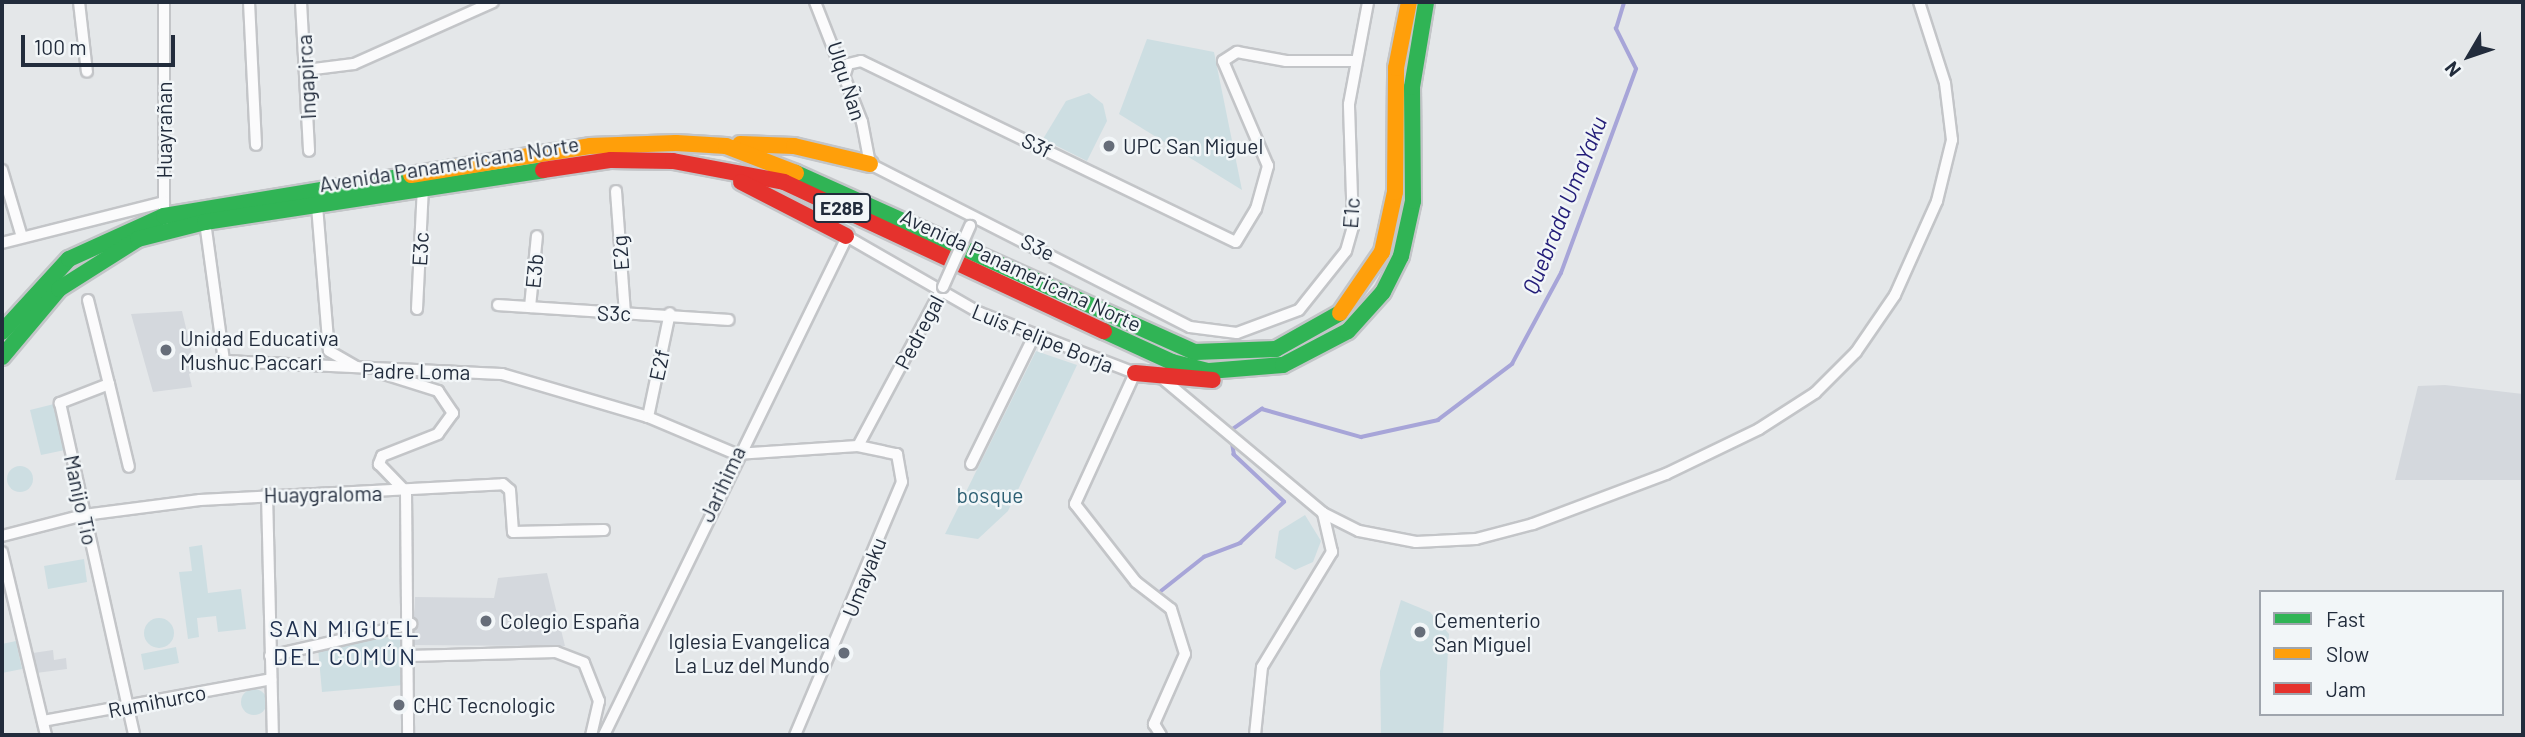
<!DOCTYPE html>
<meta charset="utf-8">
<style>
body{margin:0}
#map{position:relative;width:2525px;height:737px;overflow:hidden;background:#e4e7e9;font-family:Barlow,sans-serif}
div>[style]{position:absolute}
[style*='--x']{left:calc(var(--x)*1px);top:calc(var(--y)*1px);width:calc(var(--w)*1px);rotate:calc(var(--a)*1deg)}
.built>*{inset:0;background:#d4d8dd}
.green>*{inset:0;background:#cddee2}
.round{border-radius:50%}
.stream>*{height:3.5px;margin:-1.75px;padding:0 1.75px;transform-origin:1.75px;border-radius:1.75px;background:#a7a5d8}
.roads{filter:drop-shadow(2px 0 #c3c5c8) drop-shadow(-2px 0 #c3c5c8) drop-shadow(0 2px #c3c5c8) drop-shadow(0 -2px #c3c5c8)}
.street>*{height:10px;margin:-5px;padding:0 5px;transform-origin:5px;border-radius:5px;background:#fbfbfc}
.fast>*{height:16px;margin:-8px;padding:0 8px;transform-origin:8px;border-radius:8px;background:#30b455}
.slow>*{height:16px;margin:-8px;padding:0 8px;transform-origin:8px;border-radius:8px;background:#ff9f0a}
.jam>*{height:16px;margin:-8px;padding:0 8px;transform-origin:8px;border-radius:8px;background:#e5322d}
.bridges{filter:drop-shadow(2px 0 #c3c5c8) drop-shadow(-2px 0 #c3c5c8) drop-shadow(0 2px #c3c5c8) drop-shadow(0 -2px #c3c5c8)}
.street-bridge>*{height:10px;margin:-5px;padding:0 5px;transform-origin:5px;border-radius:5px;background:#fbfbfc}
.dots>*{width:19px;height:19px;translate:-50% -50%;box-sizing:border-box;border:4px solid #f2f6f8;border-radius:50%}
span{translate:-50% -50%;white-space:nowrap;text-align:center;line-height:1.15;-webkit-text-stroke:5px #f2f6f8;paint-order:stroke}
.shield-label span{padding:2px 5px;background:#f2f6f8;border:2px solid;border-radius:5px;-webkit-text-stroke-width:0}
.shield-label{font-size:19px;color:#222c3c;font-weight:700}
.street-label{font-size:21px;color:#222c3c}
.poi-label{font-size:21px;color:#222c3c}
.left{translate:0 -50%;text-align:left}
.right{translate:-100% -50%;text-align:right}
.park-label{font-size:21px;color:#2c5f73}
.water-label{font-size:23px;color:#221c78;font-style:italic}
.quarter-label{font-size:24px;color:#1e2f4e;letter-spacing:2px}
.frame{position:absolute;inset:0;border:4px solid #222c3c;pointer-events:none}
.legend{position:absolute;left:2259px;top:590px;width:245px;height:126px;box-sizing:border-box;background:#f2f6f8;border:2px solid #9fa5ad;margin:0;padding:9px 12px;list-style:none;font-size:21px;color:#222c3c}
.legend li{display:flex;align-items:center;gap:14px;height:35px}
.legend b{width:35px;border:2px solid #9fa5ad}
.north{position:absolute;left:2434px;top:21px;width:70px;height:70px;-webkit-text-stroke:5px #f2f6f8;paint-order:stroke;rotate:231deg;font-size:19px;font-weight:700;line-height:28px;text-align:center;color:#222c3c}
.north::after{content:'';display:block;margin:auto;width:24px;height:32px;background:#222c3c;clip-path:polygon(50% 0,100% 100%,50% 72%,0 100%)}
.scale{position:absolute;left:21px;top:35px;width:154px;height:32px;box-sizing:border-box;border:4px solid #222c3c;border-top:0;padding-left:9px;font-size:21px;line-height:24px;white-space:nowrap;color:#222c3c;-webkit-text-stroke:5px #f2f6f8;paint-order:stroke}
</style>
<div id="map">
<div class="built">
<div style="clip-path:polygon(182px 311px,196px 370px,189px 374px,192px 387px,153px 392px,131px 314px)"></div>
<div style="clip-path:polygon(2445px 385px,2523px 394px,2523px 480px,2395px 480px,2418px 386px)"></div>
<div style="clip-path:polygon(547px 573px,565px 646px,413px 645px,415px 597px,494px 598px,498px 578px)"></div>
<div style="clip-path:polygon(53px 650px,54px 660px,66px 658px,67px 669px,36px 673px,33px 653px)"></div>
</div>
<div class="green">
<div style="clip-path:polygon(1147px 39px,1214px 52px,1242px 190px,1119px 114px)"></div>
<div style="clip-path:polygon(1089px 93px,1103px 104px,1107px 121px,1087px 161px,1043px 139px,1066px 101px)"></div>
<div style="clip-path:polygon(1036px 351px,1077px 365px,1008px 511px,978px 539px,945px 534px)"></div>
<div style="clip-path:polygon(54px 404px,65px 450px,41px 455px,30px 410px)"></div>
<div class="round" style="left:7px;top:466px;width:26px;height:26px"></div>
<div style="clip-path:polygon(1305px 515px,1321px 541px,1313px 562px,1295px 570px,1275px 558px,1279px 531px)"></div>
<div style="clip-path:polygon(202px 545px,208px 593px,241px 589px,246px 629px,218px 632px,216px 616px,197px 618px,199px 637px,188px 639px,179px 572px,192px 571px,189px 547px)"></div>
<div style="clip-path:polygon(84px 559px,87px 582px,48px 589px,44px 566px)"></div>
<div style="clip-path:polygon(1401px 600px,1430px 612px,1449px 634px,1443px 735px,1381px 735px,1380px 671px)"></div>
<div class="round" style="left:144px;top:618px;width:30px;height:30px"></div>
<div style="clip-path:polygon(400px 630px,404px 685px,322px 692px,318px 648px)"></div>
<div style="clip-path:polygon(16px 641px,22px 669px,2px 673px,2px 644px)"></div>
<div style="clip-path:polygon(176px 647px,179px 663px,144px 670px,141px 654px)"></div>
<div class="round" style="left:241px;top:689px;width:26px;height:26px"></div>
</div>
<div class="stream">
<div style="--x:1230;--y:431;--w:39;--a:-35"></div>
<div style="--x:1262;--y:409;--w:103;--a:15.8"></div>
<div style="--x:1361;--y:437;--w:79;--a:-12.4"></div>
<div style="--x:1438;--y:420;--w:93;--a:-37.1"></div>
<div style="--x:1512;--y:364;--w:103;--a:-61.7"></div>
<div style="--x:1561;--y:273;--w:217;--a:-69.8"></div>
<div style="--x:1636;--y:69;--w:45;--a:-116.6"></div>
<div style="--x:1616;--y:29;--w:28;--a:-73"></div>
<div style="--x:1161;--y:591;--w:55;--a:-38.3"></div>
<div style="--x:1204;--y:557;--w:39;--a:-21"></div>
<div style="--x:1240;--y:543;--w:60;--a:-43"></div>
<div style="--x:1284;--y:502;--w:69;--a:-136.8"></div>
<div style="--x:1234;--y:455;--w:17;--a:-100"></div>
</div>
<div class="roads">
<div class="street">
<div style="--x:79;--y:2;--w:70;--a:83.5"></div>
<div style="--x:249;--y:2;--w:143;--a:87.2"></div>
<div style="--x:301;--y:2;--w:149;--a:86.9"></div>
<div style="--x:815;--y:2;--w:129;--a:68.6"></div>
<div style="--x:862;--y:122;--w:43;--a:79.2"></div>
<div style="--x:870;--y:164;--w:359;--a:27"></div>
<div style="--x:1190;--y:327;--w:47;--a:7.3"></div>
<div style="--x:1237;--y:333;--w:66;--a:-20.4"></div>
<div style="--x:1299;--y:310;--w:75;--a:-51.5"></div>
<div style="--x:1346;--y:251;--w:25;--a:-74"></div>
<div style="--x:1353;--y:227;--w:123;--a:-91.9"></div>
<div style="--x:1349;--y:104;--w:104;--a:-79.4"></div>
<div style="--x:306;--y:70;--w:48;--a:-7.1"></div>
<div style="--x:354;--y:64;--w:152;--a:-24"></div>
<div style="--x:845;--y:74;--w:10;--a:-73"></div>
<div style="--x:848;--y:64;--w:13;--a:-13"></div>
<div style="--x:861;--y:61;--w:416;--a:25.8"></div>
<div style="--x:1236;--y:242;--w:39;--a:-59"></div>
<div style="--x:1256;--y:209;--w:45;--a:-74.4"></div>
<div style="--x:1268;--y:166;--w:114;--a:-113.2"></div>
<div style="--x:1223;--y:61;--w:17;--a:-33"></div>
<div style="--x:1237;--y:52;--w:50;--a:10.4"></div>
<div style="--x:1286;--y:61;--w:70;--a:0"></div>
<div style="--x:2;--y:170;--w:70;--a:73.4"></div>
<div style="--x:616;--y:191;--w:123;--a:85.8"></div>
<div style="--x:317;--y:206;--w:145;--a:85.3"></div>
<div style="--x:329;--y:351;--w:32;--a:30"></div>
<div style="--x:164;--y:216;--w:214;--a:-90"></div>
<div style="--x:205;--y:222;--w:140;--a:82.2"></div>
<div style="--x:224;--y:361;--w:278;--a:2.7"></div>
<div style="--x:502;--y:374;--w:152;--a:16.4"></div>
<div style="--x:648;--y:417;--w:95;--a:22.8"></div>
<div style="--x:736;--y:454;--w:122;--a:-3.8"></div>
<div style="--x:858;--y:446;--w:40;--a:12"></div>
<div style="--x:897;--y:454;--w:28;--a:80"></div>
<div style="--x:902;--y:482;--w:275;--a:112.9"></div>
<div style="--x:846;--y:236;--w:155;--a:29.9"></div>
<div style="--x:980;--y:313;--w:166;--a:21.2"></div>
<div style="--x:1135;--y:373;--w:144;--a:114.6"></div>
<div style="--x:1075;--y:504;--w:99;--a:52"></div>
<div style="--x:1136;--y:582;--w:44;--a:37.6"></div>
<div style="--x:1171;--y:609;--w:47;--a:72.7"></div>
<div style="--x:1185;--y:654;--w:77;--a:113.9"></div>
<div style="--x:1154;--y:724;--w:13;--a:58"></div>
<div style="--x:2;--y:243;--w:167;--a:-14.2"></div>
<div style="--x:88;--y:300;--w:87;--a:76"></div>
<div style="--x:109;--y:384;--w:53;--a:158.8"></div>
<div style="--x:60;--y:403;--w:340;--a:77.4"></div>
<div style="--x:498;--y:305;--w:231;--a:3.7"></div>
<div style="--x:530;--y:307;--w:71;--a:-84.4"></div>
<div style="--x:417;--y:309;--w:121;--a:-87.2"></div>
<div style="--x:381;--y:373;--w:60;--a:17.5"></div>
<div style="--x:438;--y:391;--w:27;--a:56"></div>
<div style="--x:453;--y:413;--w:26;--a:126"></div>
<div style="--x:438;--y:434;--w:60;--a:158.6"></div>
<div style="--x:382;--y:456;--w:9;--a:111"></div>
<div style="--x:379;--y:464;--w:39;--a:46"></div>
<div style="--x:406;--y:492;--w:243;--a:89.5"></div>
<div style="--x:1163;--y:379;--w:209;--a:39.9"></div>
<div style="--x:1323;--y:513;--w:40;--a:26.6"></div>
<div style="--x:1359;--y:531;--w:58;--a:10.9"></div>
<div style="--x:1416;--y:542;--w:60;--a:-2.9"></div>
<div style="--x:1476;--y:539;--w:59;--a:-14.7"></div>
<div style="--x:1533;--y:524;--w:142;--a:-20.6"></div>
<div style="--x:1666;--y:474;--w:103;--a:-25.8"></div>
<div style="--x:1759;--y:429;--w:67;--a:-32.7"></div>
<div style="--x:1815;--y:393;--w:58;--a:-45"></div>
<div style="--x:1856;--y:352;--w:69;--a:-55.6"></div>
<div style="--x:1895;--y:295;--w:103;--a:-65.9"></div>
<div style="--x:1937;--y:201;--w:63;--a:-76.2"></div>
<div style="--x:1952;--y:140;--w:57;--a:-97"></div>
<div style="--x:1945;--y:83;--w:85;--a:-107.8"></div>
<div style="--x:109;--y:384;--w:85;--a:76.5"></div>
<div style="--x:648;--y:417;--w:106;--a:-78.1"></div>
<div style="--x:858;--y:446;--w:178;--a:-61.9"></div>
<div style="--x:971;--y:464;--w:143;--a:-63.8"></div>
<div style="--x:267;--y:494;--w:241;--a:88.6"></div>
<div style="--x:2;--y:536;--w:85;--a:-14.4"></div>
<div style="--x:84;--y:515;--w:117;--a:-7.4"></div>
<div style="--x:200;--y:500;--w:303;--a:-3"></div>
<div style="--x:503;--y:484;--w:9;--a:41"></div>
<div style="--x:510;--y:490;--w:42;--a:85.9"></div>
<div style="--x:513;--y:532;--w:91;--a:-1.3"></div>
<div style="--x:2;--y:552;--w:188;--a:76.5"></div>
<div style="--x:270;--y:656;--w:145;--a:-12.8"></div>
<div style="--x:409;--y:656;--w:147;--a:-1.6"></div>
<div style="--x:556;--y:652;--w:30;--a:21"></div>
<div style="--x:584;--y:663;--w:41;--a:68.5"></div>
<div style="--x:599;--y:701;--w:35;--a:103"></div>
<div style="--x:43;--y:721;--w:232;--a:-10.4"></div>
<div style="--x:604;--y:735;--w:554;--a:-63.99"></div>
<div style="--x:1255;--y:735;--w:68;--a:-84.1"></div>
<div style="--x:1262;--y:667;--w:135;--a:-58.7"></div>
<div style="--x:1332;--y:552;--w:40;--a:-103"></div>
</div>
<div class="fast">
<div style="--x:796;--y:173;--w:437;--a:24.2"></div>
<div style="--x:1195;--y:352;--w:81;--a:-2.1"></div>
<div style="--x:1276;--y:349;--w:73;--a:-29.4"></div>
<div style="--x:1104;--y:331;--w:75;--a:24.5"></div>
<div style="--x:1172;--y:362;--w:38;--a:14"></div>
<div style="--x:1209;--y:371;--w:74;--a:-4.6"></div>
<div style="--x:1283;--y:365;--w:73;--a:-27.6"></div>
<div style="--x:1348;--y:331;--w:52;--a:-48.1"></div>
<div style="--x:1383;--y:292;--w:40;--a:-63.4"></div>
<div style="--x:1401;--y:256;--w:56;--a:-77.7"></div>
<div style="--x:1413;--y:201;--w:114;--a:-90.5"></div>
<div style="--x:1412;--y:87;--w:86;--a:-80.6"></div>
<div style="--x:2;--y:332;--w:99;--a:-47.5"></div>
<div style="--x:69;--y:259;--w:104;--a:-24.4"></div>
<div style="--x:164;--y:216;--w:250;--a:-9.4"></div>
<div style="--x:2;--y:357;--w:89;--a:-50"></div>
<div style="--x:59;--y:289;--w:93;--a:-32.3"></div>
<div style="--x:138;--y:239;--w:69;--a:-14.2"></div>
<div style="--x:205;--y:222;--w:342;--a:-8.7"></div>
</div>
<div class="slow">
<div style="--x:740;--y:144;--w:54;--a:2.1"></div>
<div style="--x:794;--y:146;--w:78;--a:13.3"></div>
<div style="--x:411;--y:175;--w:181;--a:-9.2"></div>
<div style="--x:590;--y:146;--w:86;--a:-2"></div>
<div style="--x:676;--y:143;--w:50;--a:3.4"></div>
<div style="--x:726;--y:146;--w:75;--a:21.1"></div>
<div style="--x:1340;--y:313;--w:74;--a:-55.5"></div>
<div style="--x:1382;--y:252;--w:61;--a:-77.8"></div>
<div style="--x:1395;--y:192;--w:124;--a:-89.5"></div>
<div style="--x:1396;--y:68;--w:67;--a:-78.9"></div>
</div>
<div class="jam">
<div style="--x:543;--y:170;--w:69;--a:-8.4"></div>
<div style="--x:611;--y:160;--w:62;--a:0.9"></div>
<div style="--x:673;--y:161;--w:113;--a:10.7"></div>
<div style="--x:784;--y:182;--w:353;--a:25"></div>
<div style="--x:741;--y:182;--w:118;--a:27.2"></div>
<div style="--x:1135;--y:373;--w:78;--a:5.1"></div>
</div>
</div>
<div class="bridges">
<div class="street-bridge">
<div style="--x:943;--y:287;--w:67;--a:-66.1"></div>
</div>
</div>
<div class="dots">
<div style="left:1109px;top:146px;background:#666d79"></div>
<div style="left:166px;top:350px;background:#666d79"></div>
<div style="left:486px;top:621px;background:#666d79"></div>
<div style="left:1420px;top:632px;background:#666d79"></div>
<div style="left:844px;top:653px;background:#666d79"></div>
<div style="left:399px;top:705px;background:#666d79"></div>
</div>
<div class="shield-label">
<span style="left:842px;top:208px">E28B</span>
</div>
<div class="street-label">
<span style="left:306px;top:77px;rotate:-93deg">Ingapirca</span>
<span style="left:847px;top:81px;rotate:72deg">Ulqu Ñan</span>
<span style="left:164px;top:130px;rotate:-90deg">Huayrañan</span>
<span style="left:1037px;top:145px;rotate:26deg">S3f</span>
<span style="left:449px;top:164px;rotate:-9deg">Avenida Panamericana Norte</span>
<span style="left:1351px;top:213px;rotate:-86deg">E1c</span>
<span style="left:1038px;top:247px;rotate:26deg">S3e</span>
<span style="left:420px;top:249px;rotate:-87deg">E3c</span>
<span style="left:620px;top:253px;rotate:-94deg">E2g</span>
<span style="left:1021px;top:270px;rotate:25deg">Avenida Panamericana Norte</span>
<span style="left:534px;top:271px;rotate:-85deg">E3b</span>
<span style="left:614px;top:313px;rotate:1deg">S3c</span>
<span style="left:919px;top:332px;rotate:-62deg">Pedregal</span>
<span style="left:1043px;top:338px;rotate:22deg">Luis Felipe Borja</span>
<span style="left:659px;top:365px;rotate:-78deg">E2f</span>
<span style="left:416px;top:371px;rotate:1deg">Padre Loma</span>
<span style="left:722px;top:484px;rotate:-65deg">Jarihima</span>
<span style="left:323px;top:494px;rotate:-1deg">Huaygraloma</span>
<span style="left:81px;top:500px;rotate:78deg">Manijo Tio</span>
<span style="left:864px;top:577px;rotate:-68deg">Umayaku</span>
<span style="left:157px;top:701px;rotate:-11deg">Rumihurco</span>
</div>
<div class="poi-label">
<span class="left" style="left:1123px;top:146px">UPC San Miguel</span>
<span class="left" style="left:180px;top:350px">Unidad Educativa<br>Mushuc Paccari</span>
<span class="left" style="left:1434px;top:632px">Cementerio<br>San Miguel</span>
<span class="left" style="left:500px;top:621px">Colegio España</span>
<span class="right" style="left:830px;top:653px">Iglesia Evangelica<br>La Luz del Mundo</span>
<span class="left" style="left:413px;top:705px">CHC Tecnologic</span>
</div>
<div class="park-label">
<span style="left:990px;top:495px">bosque</span>
</div>
<div class="water-label">
<span style="left:1564px;top:205px;rotate:-68deg">Quebrada UmaYaku</span>
</div>
<div class="quarter-label">
<span style="left:345px;top:642px">SAN MIGUEL<br>DEL COMÚN</span>
</div>
<div class="frame"></div>
<ul class="legend">
<li><b style="height:9px;background:#30b455"></b>Fast</li>
<li><b style="height:9px;background:#ff9f0a"></b>Slow</li>
<li><b style="height:9px;background:#e5322d"></b>Jam</li>
</ul>
<div class="north">N</div>
<div class="scale">100 m</div>
</div>
